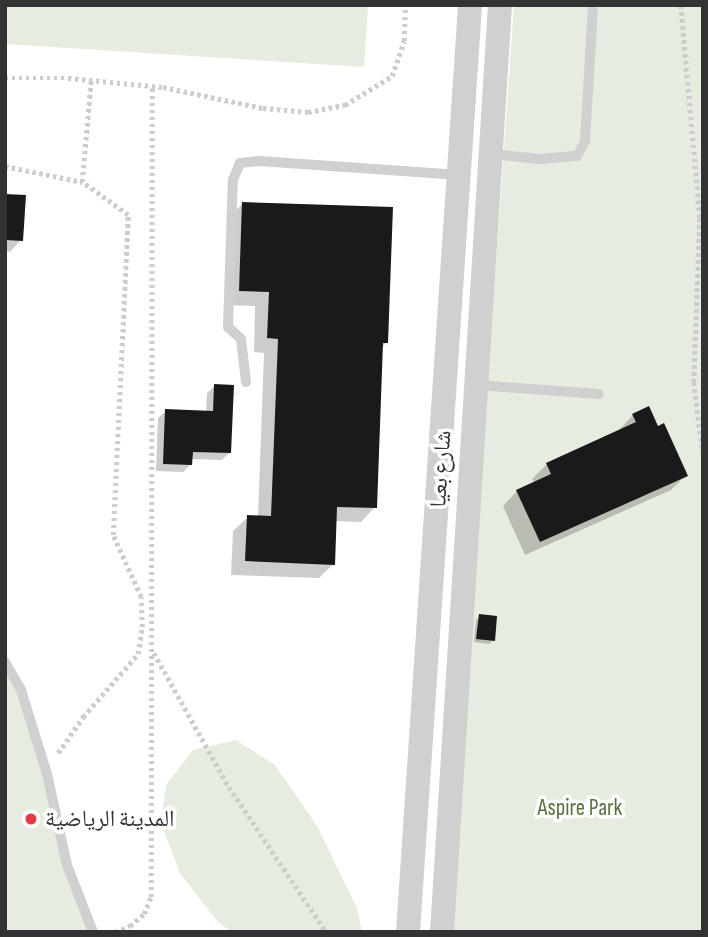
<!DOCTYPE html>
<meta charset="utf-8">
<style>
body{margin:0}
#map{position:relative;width:708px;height:937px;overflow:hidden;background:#fff;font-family:"Sofia Sans Condensed","Noto Naskh Arabic",sans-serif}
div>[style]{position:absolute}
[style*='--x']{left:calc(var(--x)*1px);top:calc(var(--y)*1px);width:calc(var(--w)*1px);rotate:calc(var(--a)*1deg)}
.green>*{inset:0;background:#e6ecdf}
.shadow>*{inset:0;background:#0003}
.building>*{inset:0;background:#1a1a1a}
.path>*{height:4.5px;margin-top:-2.25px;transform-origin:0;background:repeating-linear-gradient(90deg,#cdcdcd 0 3.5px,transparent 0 7px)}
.service>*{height:10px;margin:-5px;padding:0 5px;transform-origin:5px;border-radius:5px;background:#d0d0d0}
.tertiary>*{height:24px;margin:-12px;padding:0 12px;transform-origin:12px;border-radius:12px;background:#d0d0d0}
.dots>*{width:19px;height:19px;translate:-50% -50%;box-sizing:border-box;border:4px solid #fff;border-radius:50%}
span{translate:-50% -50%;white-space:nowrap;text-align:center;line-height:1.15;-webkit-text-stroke:7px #fff;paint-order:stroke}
.street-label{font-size:23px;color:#333}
.park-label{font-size:23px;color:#56703f}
.poi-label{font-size:23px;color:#333}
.left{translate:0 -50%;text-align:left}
.frame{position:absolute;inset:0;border:7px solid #333;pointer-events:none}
</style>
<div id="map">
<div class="green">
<div style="clip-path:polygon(5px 5px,368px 5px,364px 67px,5px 44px)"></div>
<div style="clip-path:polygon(514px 5px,703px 5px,703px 932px,449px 932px)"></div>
<div style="clip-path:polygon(5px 662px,21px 690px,67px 865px,93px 932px,5px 932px)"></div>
<div style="clip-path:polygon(236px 740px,275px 765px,317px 826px,357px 908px,362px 932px,232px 932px,217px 921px,180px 873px,161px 824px,166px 785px,193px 750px)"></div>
</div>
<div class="shadow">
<div style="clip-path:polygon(5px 196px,21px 240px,10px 252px,5px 251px)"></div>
<div style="clip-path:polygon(243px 203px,387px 342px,381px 348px,375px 507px,361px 522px,335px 521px,333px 564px,319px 578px,231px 575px,233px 531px,248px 517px,258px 517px,264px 353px,254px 352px,255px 306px,225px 305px,229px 218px)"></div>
<div style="clip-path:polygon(215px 386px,230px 452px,222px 460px,191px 459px,191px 464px,183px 472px,156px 471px,158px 418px,166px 411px,206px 413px,207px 393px)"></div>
<div style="clip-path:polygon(633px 415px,686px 475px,671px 490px,525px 555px,503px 506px,517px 491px,535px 483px,532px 479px,547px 464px,619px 430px)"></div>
<div style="clip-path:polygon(480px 616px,493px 640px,489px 644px,474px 642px,476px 620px)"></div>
</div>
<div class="building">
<div style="clip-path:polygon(5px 194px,26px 195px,23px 241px,5px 240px)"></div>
<div style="clip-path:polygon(242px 202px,393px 207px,388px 343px,383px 343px,377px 508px,337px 507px,335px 565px,245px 561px,247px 515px,271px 516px,278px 339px,267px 338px,269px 292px,239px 291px)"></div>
<div style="clip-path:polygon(214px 384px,234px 385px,231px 453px,193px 452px,192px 465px,163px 464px,165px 409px,213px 411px)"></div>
<div style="clip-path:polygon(649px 406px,658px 426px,664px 423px,688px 476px,540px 542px,516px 490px,551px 474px,546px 463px,636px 422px,632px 414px)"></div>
<div style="clip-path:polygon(479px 614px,497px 616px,495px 641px,476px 639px)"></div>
</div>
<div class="path">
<div style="--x:681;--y:5;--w:214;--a:84.9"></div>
<div style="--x:700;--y:218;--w:164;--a:92.1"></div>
<div style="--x:694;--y:382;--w:73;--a:82.9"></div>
<div style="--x:5;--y:78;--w:63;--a:0"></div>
<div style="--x:68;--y:78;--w:95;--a:5.4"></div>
<div style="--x:163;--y:87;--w:102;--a:11.9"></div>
<div style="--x:263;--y:108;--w:45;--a:5.1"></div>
<div style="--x:308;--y:112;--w:38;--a:-11"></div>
<div style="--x:345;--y:105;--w:55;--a:-31.7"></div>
<div style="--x:392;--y:76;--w:37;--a:-71"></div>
<div style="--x:404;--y:41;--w:36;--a:-88"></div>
<div style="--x:5;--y:166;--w:79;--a:11.7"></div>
<div style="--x:82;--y:182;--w:102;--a:-85"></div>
<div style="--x:154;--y:653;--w:154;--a:60.8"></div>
<div style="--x:229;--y:787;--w:174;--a:56.2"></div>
<div style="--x:58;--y:753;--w:44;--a:-55.2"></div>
<div style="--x:83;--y:717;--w:84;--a:-48.9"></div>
<div style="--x:138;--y:654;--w:27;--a:-82"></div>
<div style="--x:142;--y:627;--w:30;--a:-92"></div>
<div style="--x:141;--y:597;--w:68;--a:-114.3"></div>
<div style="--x:113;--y:535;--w:320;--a:-87.3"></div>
<div style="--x:128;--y:215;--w:57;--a:-144.3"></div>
<div style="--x:115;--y:932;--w:16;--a:-22"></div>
<div style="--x:130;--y:926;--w:18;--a:-41"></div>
<div style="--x:144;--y:914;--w:18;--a:-68"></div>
<div style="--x:151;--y:897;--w:811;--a:-89.93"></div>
</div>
<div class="service">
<div style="--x:492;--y:154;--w:48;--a:5.9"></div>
<div style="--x:540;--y:159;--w:37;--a:-5"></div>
<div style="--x:577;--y:156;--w:17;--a:-62"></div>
<div style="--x:585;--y:141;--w:136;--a:-86.6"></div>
<div style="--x:246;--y:382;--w:43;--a:-96.6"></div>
<div style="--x:241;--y:339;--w:18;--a:-137"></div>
<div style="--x:228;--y:327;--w:147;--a:-88.1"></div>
<div style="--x:233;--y:180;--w:18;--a:-68"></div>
<div style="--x:240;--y:163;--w:19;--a:-6"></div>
<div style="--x:259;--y:161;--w:198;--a:4"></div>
<div style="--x:478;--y:385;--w:121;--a:4.3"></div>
<div style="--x:5;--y:662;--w:32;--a:60"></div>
<div style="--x:21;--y:690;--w:88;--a:72.8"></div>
<div style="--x:47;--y:774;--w:93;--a:77.6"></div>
<div style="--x:67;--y:865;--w:72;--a:68.8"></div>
</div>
<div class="tertiary">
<div style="--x:408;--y:932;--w:929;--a:-86.17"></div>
<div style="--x:442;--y:932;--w:929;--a:-86.42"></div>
</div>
<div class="dots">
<div style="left:31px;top:819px;background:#e63946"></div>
</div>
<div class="street-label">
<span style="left:441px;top:469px;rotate:-86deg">شارع بعيا</span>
</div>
<div class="park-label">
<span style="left:580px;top:808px">Aspire Park</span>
</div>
<div class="poi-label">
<span class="left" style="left:45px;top:819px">المدينة الرياضية</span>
</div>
<div class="frame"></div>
</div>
